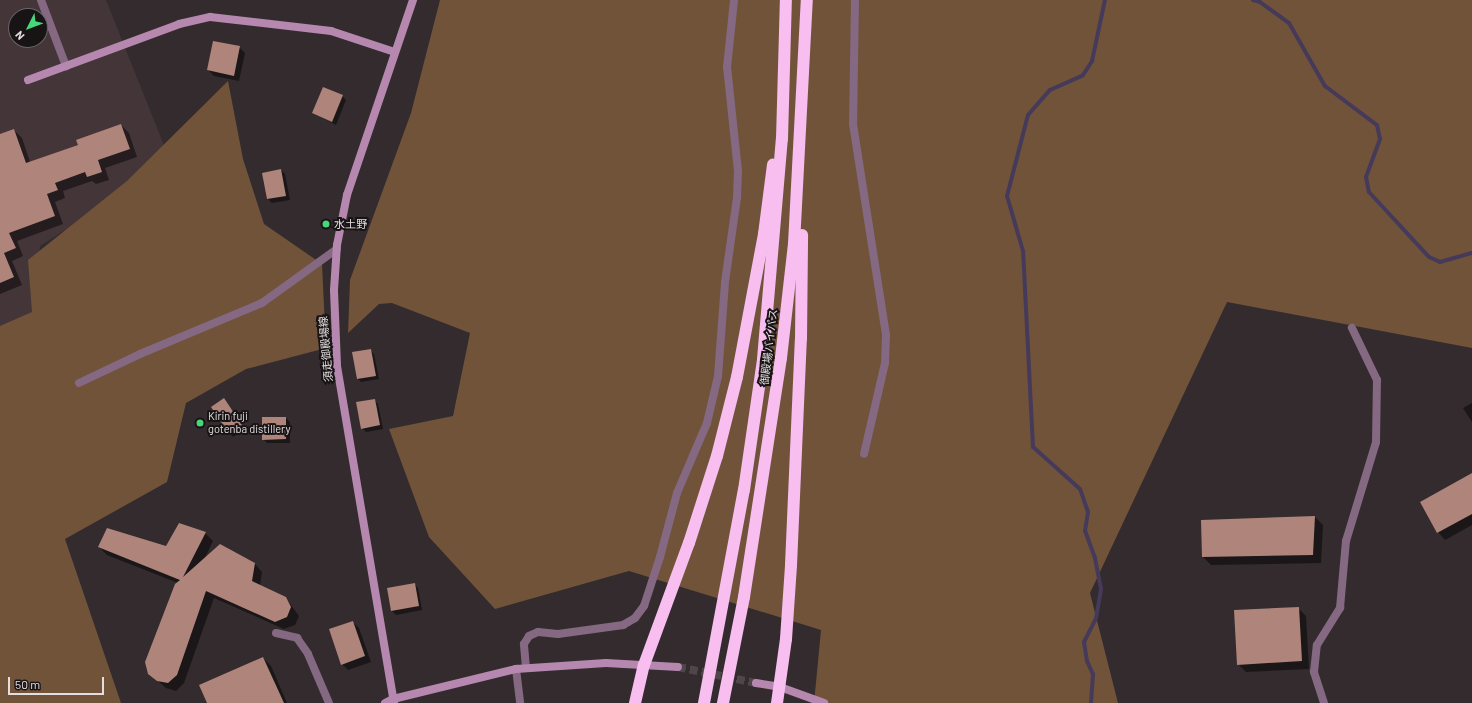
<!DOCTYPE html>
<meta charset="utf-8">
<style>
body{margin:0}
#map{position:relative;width:1472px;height:703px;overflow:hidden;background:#332b2d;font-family:Barlow,"Noto Sans JP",sans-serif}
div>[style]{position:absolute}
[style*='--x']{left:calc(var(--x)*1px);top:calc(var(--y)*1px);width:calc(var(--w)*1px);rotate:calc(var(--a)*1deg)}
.built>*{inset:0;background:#443539}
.forest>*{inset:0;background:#71533a}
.shadow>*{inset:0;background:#0007}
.stream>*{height:4px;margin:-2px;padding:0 2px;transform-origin:2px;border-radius:2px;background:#463a5a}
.building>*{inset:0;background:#af847b}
.secondary-tunnel>*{height:8px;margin-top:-4px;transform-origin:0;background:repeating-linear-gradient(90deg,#4e4648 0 8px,transparent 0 12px)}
.street>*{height:8px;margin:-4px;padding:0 4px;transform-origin:4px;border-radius:4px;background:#856881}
.secondary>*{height:8px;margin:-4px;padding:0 4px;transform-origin:4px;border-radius:4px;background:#b688b0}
.highway>*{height:12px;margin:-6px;padding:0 6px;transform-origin:6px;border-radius:6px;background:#f7beef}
.dots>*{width:11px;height:11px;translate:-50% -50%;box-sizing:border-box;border:2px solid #181415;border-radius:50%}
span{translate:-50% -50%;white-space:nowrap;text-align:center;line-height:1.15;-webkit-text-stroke:4px #181415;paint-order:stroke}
.poi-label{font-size:11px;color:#e4dedf}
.left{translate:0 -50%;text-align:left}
.street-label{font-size:11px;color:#e4dedf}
.north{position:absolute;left:8px;top:8px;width:40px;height:40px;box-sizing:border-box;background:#181415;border:1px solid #6a6566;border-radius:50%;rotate:228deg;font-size:11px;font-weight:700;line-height:16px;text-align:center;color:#e4dedf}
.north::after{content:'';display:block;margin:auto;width:14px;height:18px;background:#45d77a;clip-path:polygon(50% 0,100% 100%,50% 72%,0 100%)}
.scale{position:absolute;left:8px;top:677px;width:96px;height:18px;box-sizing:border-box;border:2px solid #e4dedf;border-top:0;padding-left:5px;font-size:12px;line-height:14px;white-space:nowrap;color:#e4dedf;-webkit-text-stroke:3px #181415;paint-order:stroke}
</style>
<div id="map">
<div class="built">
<div style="clip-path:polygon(evenodd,0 0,106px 0,171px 163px,40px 246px,36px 317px,0 331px,0 0,16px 16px,40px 16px,40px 40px,16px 40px,16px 16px)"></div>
</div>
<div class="forest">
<div style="clip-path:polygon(440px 0,1472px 0,1472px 348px,1227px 302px,1090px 593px,1118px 703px,814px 703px,821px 630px,629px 571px,495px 609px,429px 537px,389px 429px,453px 416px,470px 333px,392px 303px,379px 304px,348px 333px,350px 280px,411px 113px)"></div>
<div style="clip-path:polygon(228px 81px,243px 159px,264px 224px,322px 264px,326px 348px,246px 369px,186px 403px,167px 482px,65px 539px,121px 703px,0 703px,0 326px,32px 312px,28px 260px,127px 181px)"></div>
</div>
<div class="shadow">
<div style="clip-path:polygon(239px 47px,245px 53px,239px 81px,214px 76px,208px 70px)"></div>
<div style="clip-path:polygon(342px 96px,346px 100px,336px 125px,313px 113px)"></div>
<div style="clip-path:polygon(121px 125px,129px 133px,137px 157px,105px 168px,109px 180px,96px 184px,92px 181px,63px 191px,65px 198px,55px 202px,63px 224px,17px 241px,23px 256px,12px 261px,22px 285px,0 294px,0 135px,14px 130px,22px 138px,30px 162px,79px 145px)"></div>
<div style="clip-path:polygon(281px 170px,285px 174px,290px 200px,272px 203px,268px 199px,264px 174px)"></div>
<div style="clip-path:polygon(370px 350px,374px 354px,379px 379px,361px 382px,358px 379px)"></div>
<div style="clip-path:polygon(224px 399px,245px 429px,233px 437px,230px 433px)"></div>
<div style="clip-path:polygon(374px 400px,378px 404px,383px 429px,366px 432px,362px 428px)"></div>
<div style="clip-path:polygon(1472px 403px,1472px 422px,1463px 408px)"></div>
<div style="clip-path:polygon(286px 418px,290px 422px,290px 443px,267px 443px,263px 439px)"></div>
<div style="clip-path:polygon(1472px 474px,1472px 525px,1445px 540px,1438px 532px)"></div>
<div style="clip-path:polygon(1315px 517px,1323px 525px,1321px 563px,1211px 565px,1203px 557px)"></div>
<div style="clip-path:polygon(205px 533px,213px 541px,204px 560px,254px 563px,262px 572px,260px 586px,285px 597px,299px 616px,295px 625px,284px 629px,214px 598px,184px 683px,176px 691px,166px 688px,149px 673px,178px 583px,107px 555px,99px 547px,166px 547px)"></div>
<div style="clip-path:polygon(414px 584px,418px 588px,422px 610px,396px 615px,392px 611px,388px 589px)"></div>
<div style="clip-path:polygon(1298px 608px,1306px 616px,1309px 669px,1246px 672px,1238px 664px)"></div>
<div style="clip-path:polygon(353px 622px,359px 628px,371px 662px,348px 670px,342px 664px)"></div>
<div style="clip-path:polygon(263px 658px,271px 666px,287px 703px,208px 703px)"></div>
</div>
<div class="stream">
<div style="--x:1253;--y:0;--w:7;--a:16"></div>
<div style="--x:1260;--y:2;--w:36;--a:36"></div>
<div style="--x:1289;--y:23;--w:73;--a:60.3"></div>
<div style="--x:1325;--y:86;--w:65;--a:36.9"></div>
<div style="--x:1377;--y:125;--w:14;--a:78"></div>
<div style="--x:1380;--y:139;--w:40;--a:110.2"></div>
<div style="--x:1366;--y:177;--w:15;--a:79"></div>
<div style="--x:1369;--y:192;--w:88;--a:47.3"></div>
<div style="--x:1429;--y:257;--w:12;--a:24"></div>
<div style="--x:1440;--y:262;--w:33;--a:-16"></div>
<div style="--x:1091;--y:703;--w:29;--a:-86"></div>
<div style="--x:1093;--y:674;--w:14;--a:-115"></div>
<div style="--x:1087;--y:661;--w:19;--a:-99"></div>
<div style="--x:1084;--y:642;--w:27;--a:-63"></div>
<div style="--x:1096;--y:618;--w:29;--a:-80"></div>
<div style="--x:1101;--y:589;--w:32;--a:-101"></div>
<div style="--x:1095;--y:558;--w:29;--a:-110"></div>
<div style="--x:1085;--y:531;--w:19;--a:-81"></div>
<div style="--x:1088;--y:512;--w:24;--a:-109"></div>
<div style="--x:1080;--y:489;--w:63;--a:-138.2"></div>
<div style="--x:1033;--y:447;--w:196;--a:-92.9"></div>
<div style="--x:1023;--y:251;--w:57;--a:-106.2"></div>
<div style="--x:1007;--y:196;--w:84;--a:-75.5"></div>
<div style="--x:1028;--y:115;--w:33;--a:-49"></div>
<div style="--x:1050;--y:90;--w:36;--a:-24"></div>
<div style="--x:1083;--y:75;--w:17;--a:-57"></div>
<div style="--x:1092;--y:61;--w:62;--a:-78"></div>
</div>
<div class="building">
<div style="clip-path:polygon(213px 41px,240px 46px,234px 76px,207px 70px)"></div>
<div style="clip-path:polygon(323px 87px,343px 95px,332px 122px,312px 113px)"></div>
<div style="clip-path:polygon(121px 124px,130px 149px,98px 160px,102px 172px,87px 177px,85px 172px,55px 183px,58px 190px,47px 194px,55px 216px,9px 233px,16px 248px,4px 253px,14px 277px,0 283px,0 134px,14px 129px,26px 163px,78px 145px,76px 140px)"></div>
<div style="clip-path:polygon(281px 169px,286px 196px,267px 199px,262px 173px)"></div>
<div style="clip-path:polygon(371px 349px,376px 376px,357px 379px,352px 352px)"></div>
<div style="clip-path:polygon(224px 398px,242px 425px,229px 434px,211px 407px)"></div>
<div style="clip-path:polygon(375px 399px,380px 425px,361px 429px,356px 402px)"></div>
<div style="clip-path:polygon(262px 417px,286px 417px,286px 439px,262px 440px)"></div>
<div style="clip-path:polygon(1472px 473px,1472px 514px,1437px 533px,1420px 502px)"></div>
<div style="clip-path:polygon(1315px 516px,1313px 555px,1202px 557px,1201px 520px)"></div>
<div style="clip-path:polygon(179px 523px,206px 532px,183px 577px,220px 544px,255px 563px,252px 581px,286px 597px,291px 607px,287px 617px,275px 622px,206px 591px,177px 675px,168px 683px,157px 681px,148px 674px,145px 662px,175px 584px,180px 580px,98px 547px,107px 528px,166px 546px)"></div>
<div style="clip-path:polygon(415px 583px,419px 606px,391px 611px,387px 588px)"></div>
<div style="clip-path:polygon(1299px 607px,1302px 661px,1237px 665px,1234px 610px)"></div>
<div style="clip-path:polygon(353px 621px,365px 656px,341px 665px,329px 629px)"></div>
<div style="clip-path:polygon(263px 657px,284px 703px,207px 703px,199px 685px)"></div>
</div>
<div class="secondary-tunnel">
<div style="--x:678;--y:667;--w:80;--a:11.6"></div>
</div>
<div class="street">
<div style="--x:41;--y:0;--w:71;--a:69.3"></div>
<div style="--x:855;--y:0;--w:124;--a:90.9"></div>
<div style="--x:853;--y:124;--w:214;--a:81.1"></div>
<div style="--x:886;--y:335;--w:28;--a:92"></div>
<div style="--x:885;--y:363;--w:93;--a:103"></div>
<div style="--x:79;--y:383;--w:68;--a:-25.4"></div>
<div style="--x:140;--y:354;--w:132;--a:-22.7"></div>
<div style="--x:262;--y:303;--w:92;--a:-35.8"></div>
<div style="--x:276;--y:633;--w:22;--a:13"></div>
<div style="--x:297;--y:638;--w:19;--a:55"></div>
<div style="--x:308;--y:654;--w:53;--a:66.8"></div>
<div style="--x:526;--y:668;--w:24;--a:-95"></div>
<div style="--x:524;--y:644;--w:9;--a:-58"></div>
<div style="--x:529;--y:636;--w:10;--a:-24"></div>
<div style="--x:538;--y:632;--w:20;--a:6"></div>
<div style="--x:558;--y:634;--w:66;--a:-7.9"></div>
<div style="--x:623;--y:625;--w:14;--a:-30"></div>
<div style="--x:635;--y:618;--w:15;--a:-53"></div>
<div style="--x:644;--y:606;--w:52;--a:-71.9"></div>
<div style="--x:660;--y:557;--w:66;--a:-75.1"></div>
<div style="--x:677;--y:493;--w:76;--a:-66.8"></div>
<div style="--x:707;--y:423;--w:48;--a:-76.8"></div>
<div style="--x:718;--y:376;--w:94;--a:-85.7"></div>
<div style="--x:725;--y:282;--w:85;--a:-81.9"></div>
<div style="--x:737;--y:198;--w:27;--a:-88"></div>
<div style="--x:738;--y:171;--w:105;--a:-96"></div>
<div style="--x:727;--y:67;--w:67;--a:-84"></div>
<div style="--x:516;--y:669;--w:34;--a:83"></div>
<div style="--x:1324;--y:703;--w:33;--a:-108"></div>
<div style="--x:1314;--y:672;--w:27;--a:-84"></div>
<div style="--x:1317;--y:645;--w:44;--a:-58.1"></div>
<div style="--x:1340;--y:608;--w:67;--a:-84.9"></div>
<div style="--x:1346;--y:541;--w:103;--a:-73.1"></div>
<div style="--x:1376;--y:442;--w:62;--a:-89.1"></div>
<div style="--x:1377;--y:380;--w:58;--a:-115.7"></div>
</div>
<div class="secondary">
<div style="--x:28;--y:80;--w:161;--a:-20.3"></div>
<div style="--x:179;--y:24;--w:32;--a:-13"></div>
<div style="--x:210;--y:17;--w:122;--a:6.6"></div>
<div style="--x:331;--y:31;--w:67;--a:18.2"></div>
<div style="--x:756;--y:683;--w:24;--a:9"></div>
<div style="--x:780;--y:687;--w:47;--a:20"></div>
<div style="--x:385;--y:703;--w:9;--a:-27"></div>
<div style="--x:393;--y:699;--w:127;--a:-13.7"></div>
<div style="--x:516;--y:669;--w:90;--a:-3.8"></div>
<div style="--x:606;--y:663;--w:72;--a:3.2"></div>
<div style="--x:394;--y:703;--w:343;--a:-99.6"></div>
<div style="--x:337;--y:365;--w:75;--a:-92.3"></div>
<div style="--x:334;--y:290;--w:45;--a:-86.2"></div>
<div style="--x:337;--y:245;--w:51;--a:-78.7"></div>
<div style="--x:347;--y:195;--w:206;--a:-71.3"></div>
</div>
<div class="highway">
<div style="--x:635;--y:703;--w:39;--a:-77"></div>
<div style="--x:644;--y:665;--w:130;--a:-69.8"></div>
<div style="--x:689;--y:543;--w:91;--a:-72.2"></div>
<div style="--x:717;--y:456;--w:81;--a:-75.8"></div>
<div style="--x:737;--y:377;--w:146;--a:-79.3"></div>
<div style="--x:764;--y:234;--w:70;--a:-82.6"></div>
<div style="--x:704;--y:703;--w:217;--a:-79.4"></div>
<div style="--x:744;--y:490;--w:132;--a:-81.7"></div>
<div style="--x:763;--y:359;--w:221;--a:-85.1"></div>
<div style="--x:782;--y:139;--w:139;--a:-88.4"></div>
<div style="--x:723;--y:703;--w:108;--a:-78.8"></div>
<div style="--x:744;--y:597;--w:242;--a:-81.2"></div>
<div style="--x:781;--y:358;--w:115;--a:-83.5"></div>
<div style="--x:794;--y:244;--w:244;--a:-87"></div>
<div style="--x:777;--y:703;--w:65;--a:-82"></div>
<div style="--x:786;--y:639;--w:74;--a:-86.1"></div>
<div style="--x:791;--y:565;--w:226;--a:-87.5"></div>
<div style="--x:801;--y:339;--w:104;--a:-89.4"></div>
</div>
<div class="dots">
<div style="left:326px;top:224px;background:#45d77a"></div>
<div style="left:200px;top:423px;background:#45d77a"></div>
</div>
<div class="poi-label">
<span class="left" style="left:334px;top:224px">水土野</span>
<span class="left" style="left:208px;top:423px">Kirin fuji<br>gotenba distillery</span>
</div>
<div class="street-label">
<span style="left:769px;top:347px;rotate:-83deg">御殿場バイパス</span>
<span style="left:326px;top:349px;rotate:-95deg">須走御殿場線</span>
</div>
<div class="north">N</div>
<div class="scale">50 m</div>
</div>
